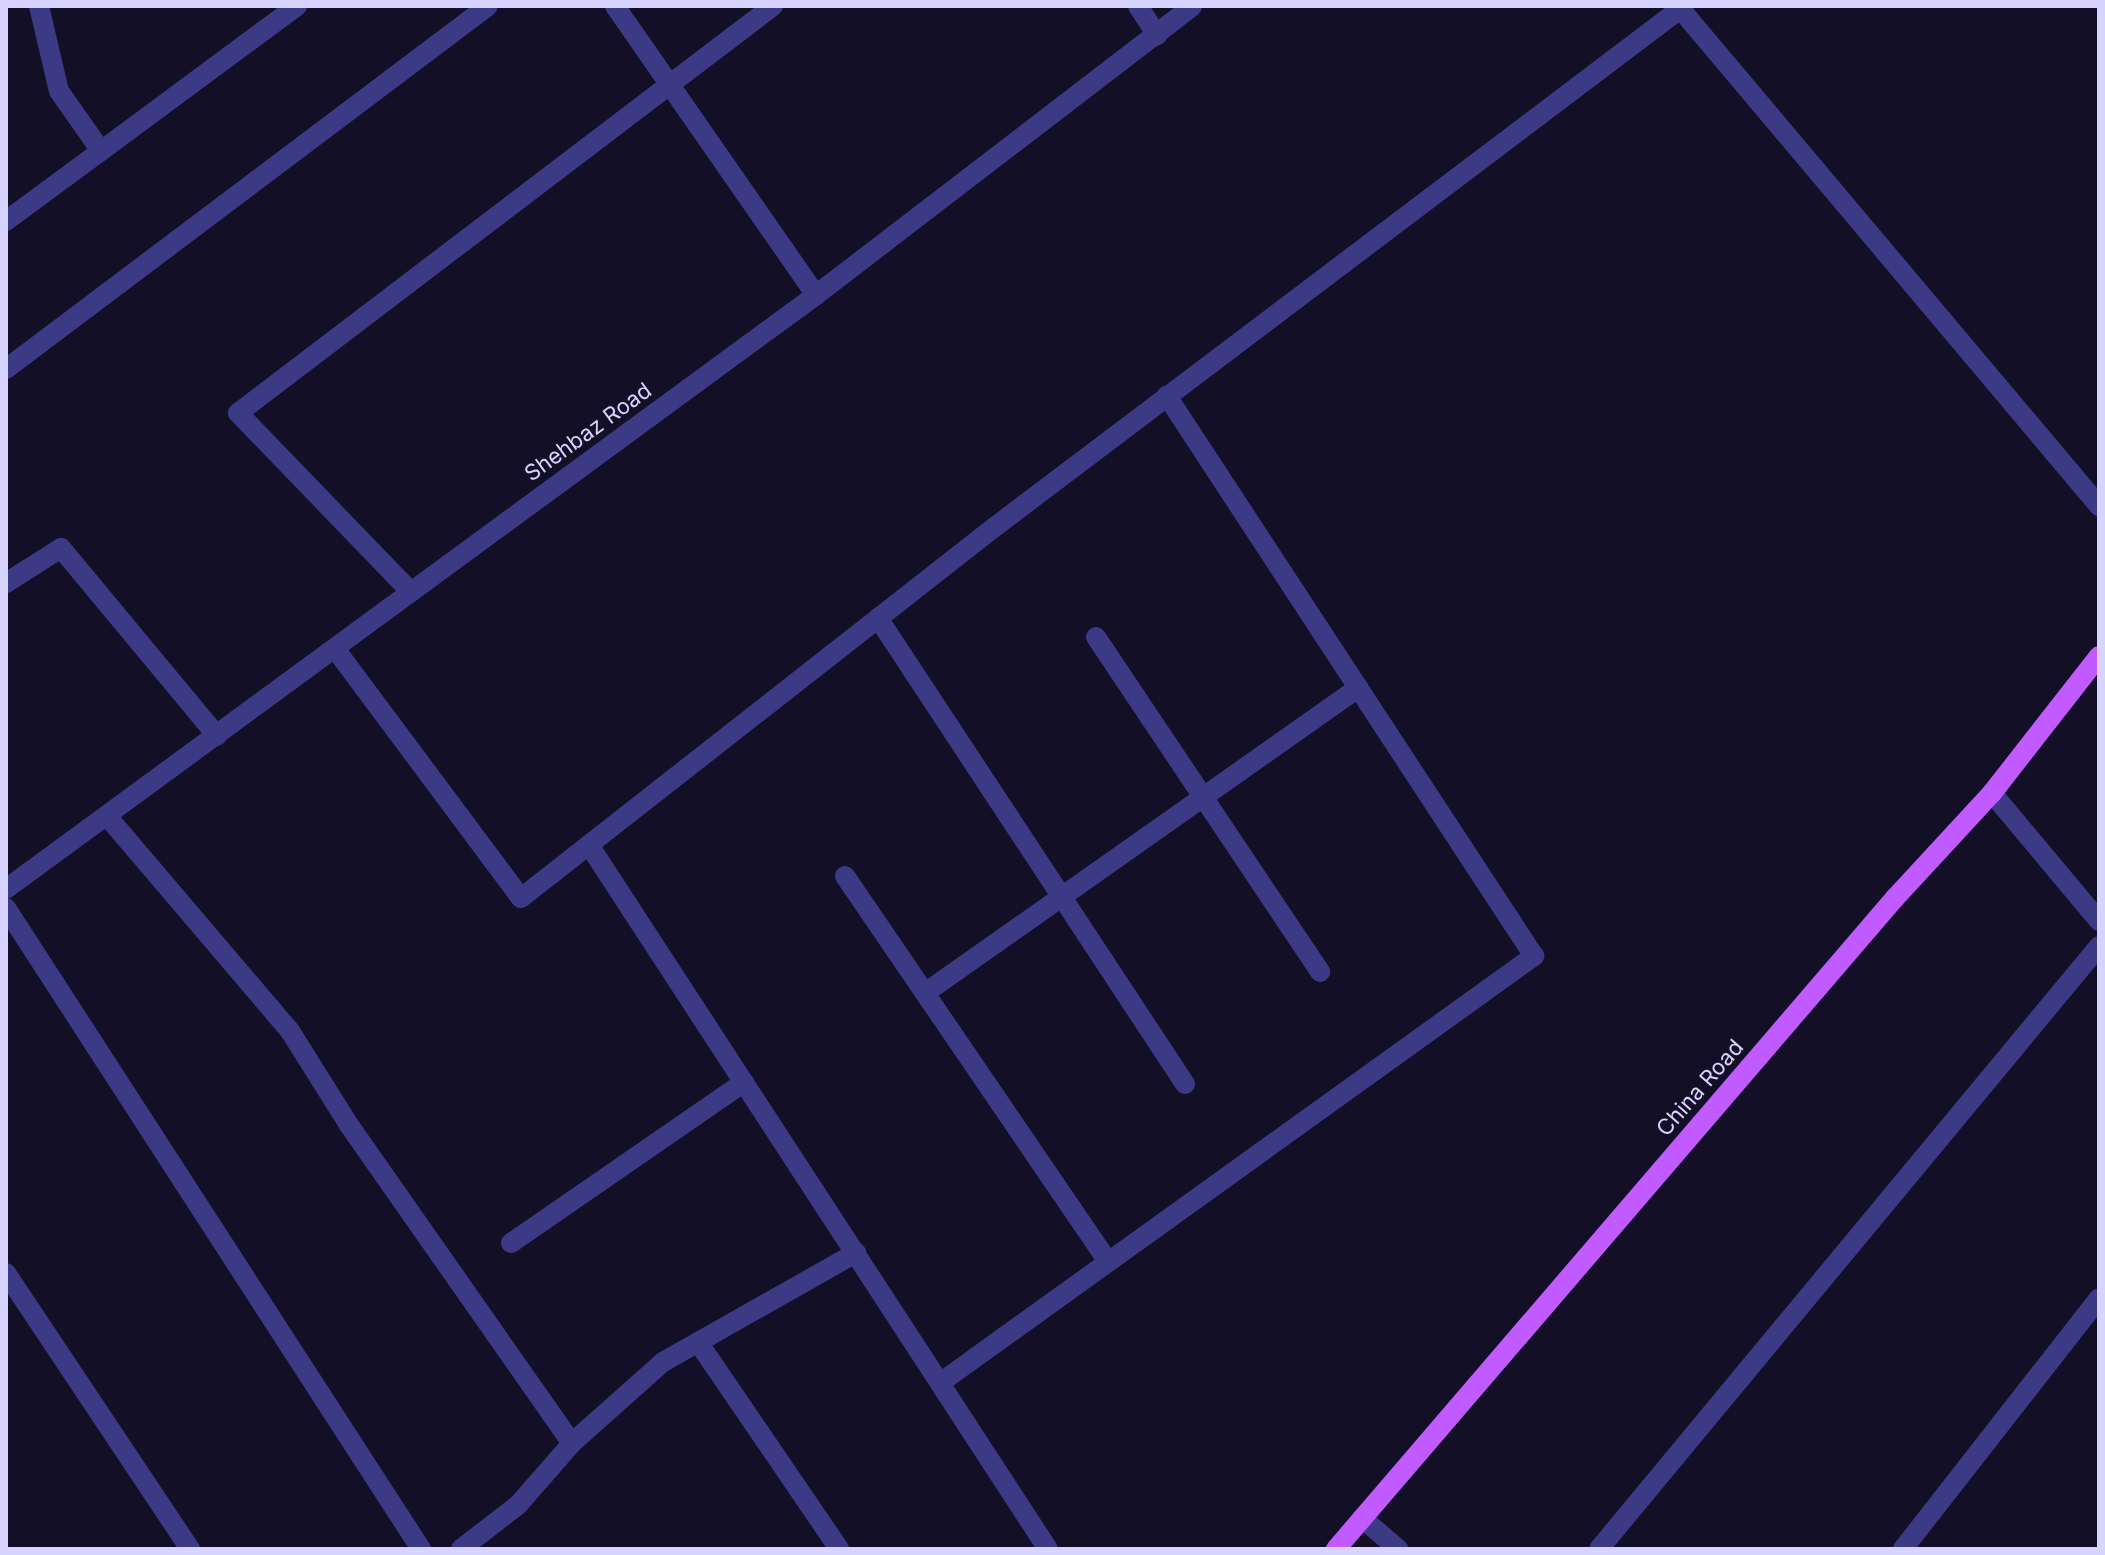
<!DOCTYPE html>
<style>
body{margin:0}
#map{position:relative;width:2105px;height:1555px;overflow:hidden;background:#130f26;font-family:Inter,sans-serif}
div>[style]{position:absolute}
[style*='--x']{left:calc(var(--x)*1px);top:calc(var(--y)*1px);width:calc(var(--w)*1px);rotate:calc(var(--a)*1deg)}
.minor>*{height:20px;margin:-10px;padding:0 10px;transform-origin:10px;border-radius:10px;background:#3d3a85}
.major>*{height:20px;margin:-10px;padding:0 10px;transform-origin:10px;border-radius:10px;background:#c25bff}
span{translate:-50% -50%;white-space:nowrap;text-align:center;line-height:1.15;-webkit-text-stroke:8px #130f26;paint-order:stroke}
.street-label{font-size:22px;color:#d9d4ff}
.frame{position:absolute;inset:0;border:8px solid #d9d4ff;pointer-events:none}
</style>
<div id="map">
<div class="minor">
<div style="--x:39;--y:6;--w:87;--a:76.8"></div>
<div style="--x:59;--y:91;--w:73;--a:55"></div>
<div style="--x:101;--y:151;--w:244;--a:-36.5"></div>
<div style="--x:615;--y:6;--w:352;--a:55.2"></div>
<div style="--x:1138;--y:6;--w:35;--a:57"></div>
<div style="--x:1678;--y:6;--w:654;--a:49.9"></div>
<div style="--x:6;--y:221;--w:118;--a:-36.4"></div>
<div style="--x:6;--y:369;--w:603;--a:-36.98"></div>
<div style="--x:6;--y:583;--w:65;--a:-32.5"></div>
<div style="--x:61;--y:548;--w:244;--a:50.3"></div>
<div style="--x:411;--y:592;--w:249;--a:-134"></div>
<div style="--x:238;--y:413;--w:672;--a:-37.26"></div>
<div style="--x:878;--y:618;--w:558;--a:56.62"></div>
<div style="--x:1096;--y:637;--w:403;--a:56.2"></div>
<div style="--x:336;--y:650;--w:309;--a:53.3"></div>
<div style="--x:521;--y:898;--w:603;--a:-38.07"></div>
<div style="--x:996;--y:526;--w:857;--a:-37.08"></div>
<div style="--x:1992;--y:793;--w:167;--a:50.1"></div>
<div style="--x:107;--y:816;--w:282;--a:49.6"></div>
<div style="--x:290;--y:1031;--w:111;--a:57.9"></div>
<div style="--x:349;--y:1125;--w:388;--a:55"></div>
<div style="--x:589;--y:845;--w:840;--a:56.9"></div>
<div style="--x:845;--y:876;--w:467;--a:55.7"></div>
<div style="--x:6;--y:889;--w:1004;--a:-36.25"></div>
<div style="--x:816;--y:295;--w:474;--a:-37.5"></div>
<div style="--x:6;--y:908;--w:764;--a:57.08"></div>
<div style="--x:925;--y:993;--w:530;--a:-35.16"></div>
<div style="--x:511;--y:1243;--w:283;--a:-34.6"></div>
<div style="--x:6;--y:1273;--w:332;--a:56.3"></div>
<div style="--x:698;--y:1342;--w:250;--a:55.7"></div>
<div style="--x:940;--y:1383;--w:732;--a:-35.71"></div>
<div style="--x:1534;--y:956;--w:670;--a:-123.24"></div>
<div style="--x:1362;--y:1518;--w:48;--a:40.7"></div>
<div style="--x:461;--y:1549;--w:72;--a:-37.7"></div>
<div style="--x:518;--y:1505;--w:82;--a:-48.9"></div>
<div style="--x:572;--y:1443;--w:122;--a:-41.7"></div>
<div style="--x:663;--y:1362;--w:222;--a:-29.5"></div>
<div style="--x:1599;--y:1549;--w:783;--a:-50.33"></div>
<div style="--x:1903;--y:1549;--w:318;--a:-52"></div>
</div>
<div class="major">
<div style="--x:1336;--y:1549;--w:858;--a:-49.35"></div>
<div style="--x:1895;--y:898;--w:143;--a:-47.3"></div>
<div style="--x:1992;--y:793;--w:174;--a:-52"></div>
</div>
<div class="street-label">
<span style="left:588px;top:432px;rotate:-36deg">Shehbaz Road</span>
<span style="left:1700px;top:1088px;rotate:-49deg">China Road</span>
</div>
<div class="frame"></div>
</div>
